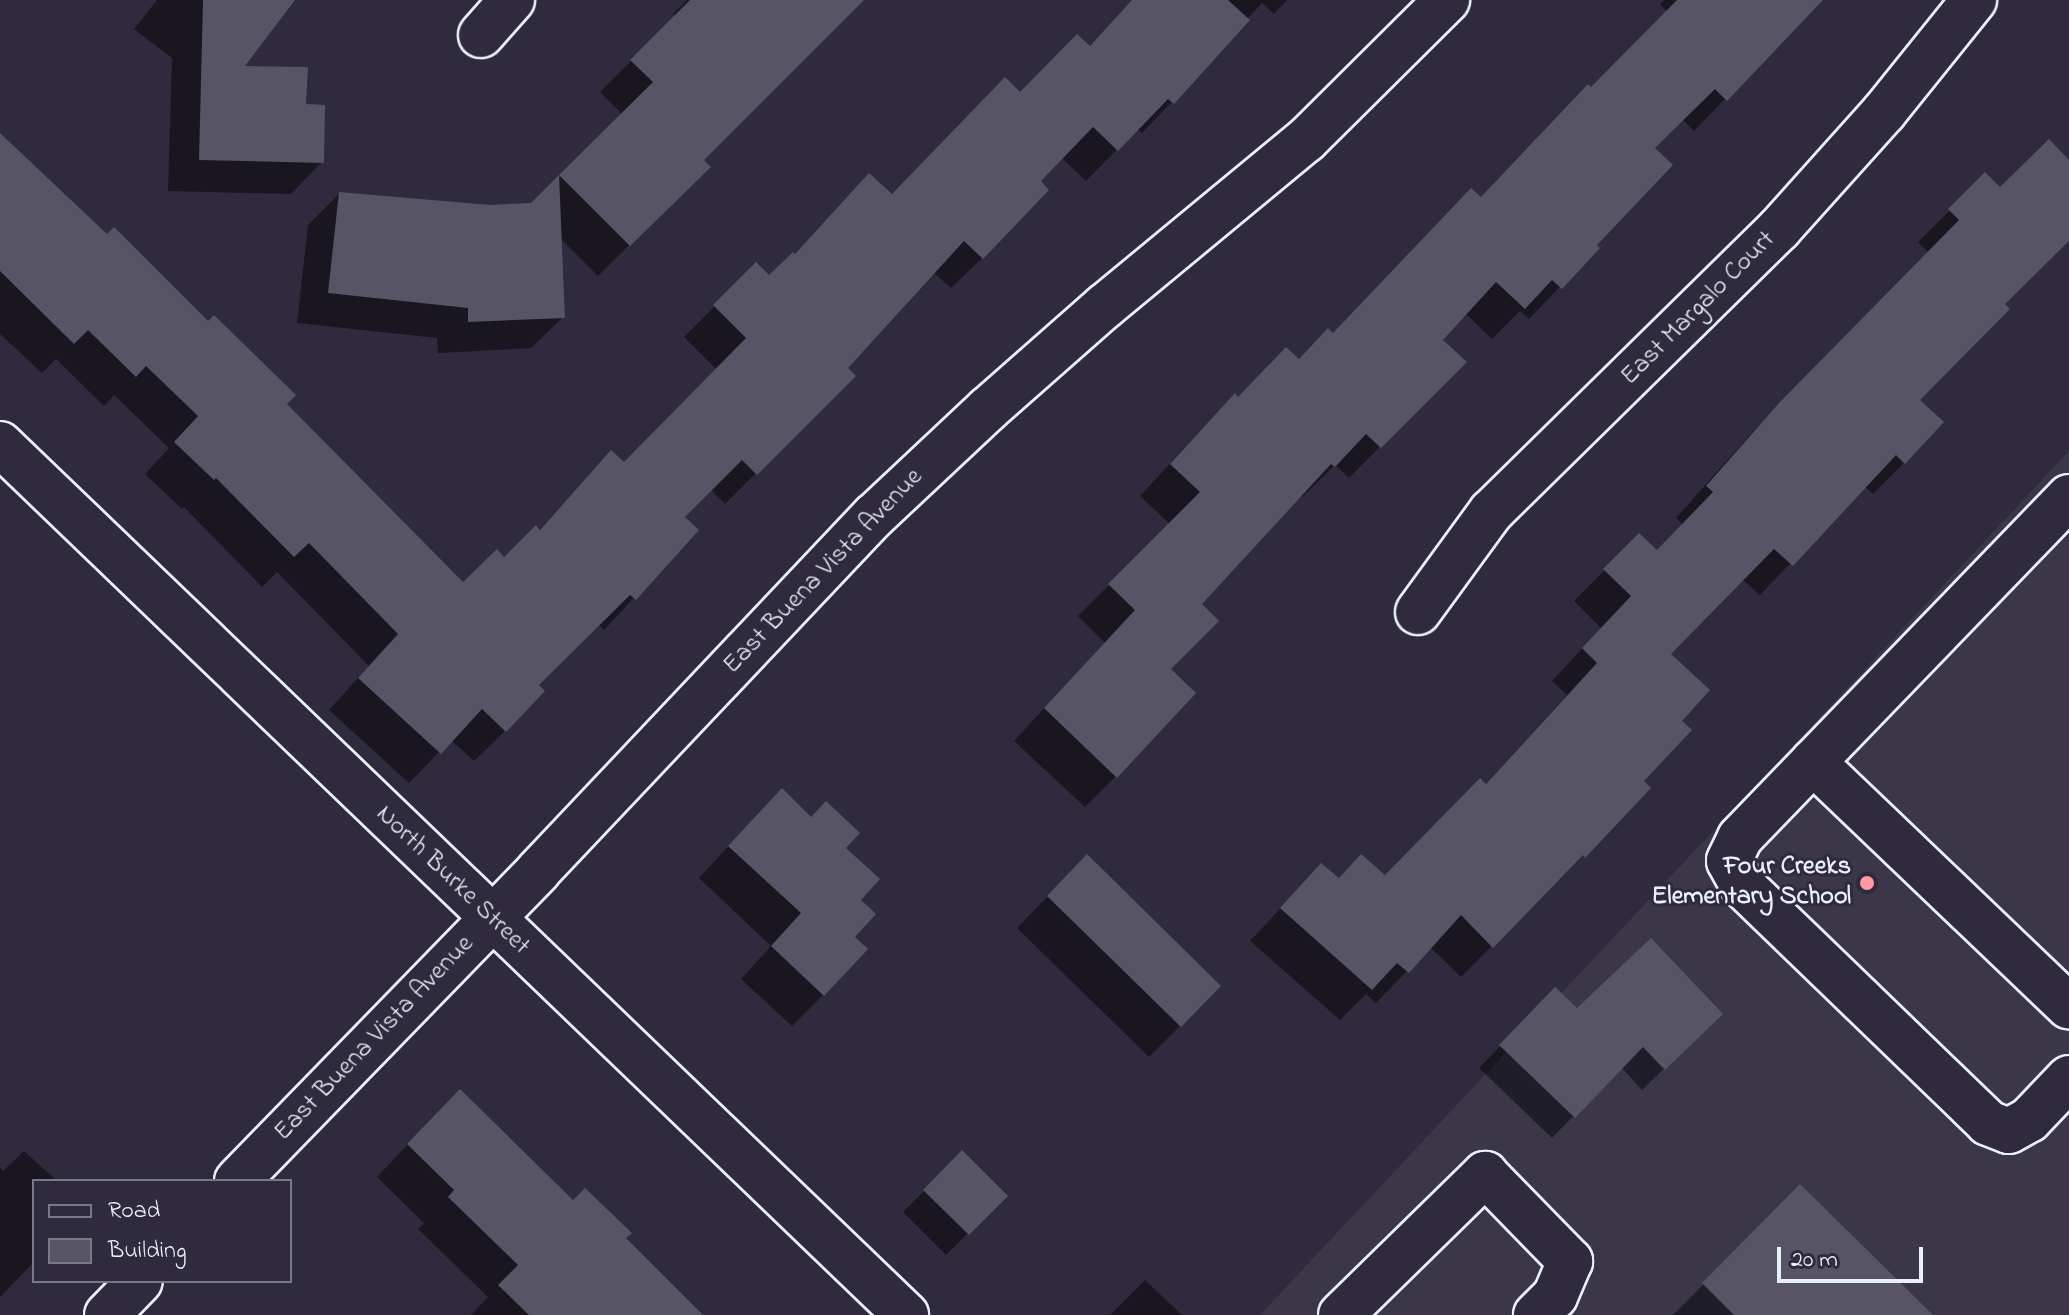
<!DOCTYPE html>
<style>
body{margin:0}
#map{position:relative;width:2069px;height:1315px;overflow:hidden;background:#2f2a3d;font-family:"Indie Flower",sans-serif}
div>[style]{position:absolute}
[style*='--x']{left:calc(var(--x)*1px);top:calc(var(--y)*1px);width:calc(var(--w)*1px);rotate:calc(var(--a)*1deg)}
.built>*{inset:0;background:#3b3749}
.shadow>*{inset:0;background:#0007}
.building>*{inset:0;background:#575565}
.roads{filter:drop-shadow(2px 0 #e8f1f8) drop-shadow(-2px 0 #e8f1f8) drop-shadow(0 2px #e8f1f8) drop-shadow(0 -2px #e8f1f8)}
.minor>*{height:44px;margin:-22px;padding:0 22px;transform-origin:22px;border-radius:22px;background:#2f2a3d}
.dots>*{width:22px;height:22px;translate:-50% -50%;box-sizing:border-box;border:4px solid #2f2a3d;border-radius:50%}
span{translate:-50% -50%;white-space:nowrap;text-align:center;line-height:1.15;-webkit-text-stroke:6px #2f2a3d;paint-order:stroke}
.street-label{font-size:26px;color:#e8f1f8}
.poi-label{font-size:26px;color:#e8f1f8;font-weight:700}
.right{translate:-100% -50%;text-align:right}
.legend{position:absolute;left:32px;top:1179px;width:260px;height:104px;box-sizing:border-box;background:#2f2a3d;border:2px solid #797a88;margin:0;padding:10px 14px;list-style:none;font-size:24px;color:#e8f1f8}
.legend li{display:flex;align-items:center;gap:16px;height:40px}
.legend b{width:40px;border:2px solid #797a88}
.scale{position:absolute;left:1777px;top:1247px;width:146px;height:36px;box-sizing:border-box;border:4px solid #e8f1f8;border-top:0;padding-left:10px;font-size:24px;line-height:28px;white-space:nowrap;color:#e8f1f8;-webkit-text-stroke:6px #2f2a3d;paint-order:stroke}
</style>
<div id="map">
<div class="built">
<div style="clip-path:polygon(2069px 451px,2069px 1315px,1260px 1315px)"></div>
</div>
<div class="shadow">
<div style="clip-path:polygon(157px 0,292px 0,241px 68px,304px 106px,322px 162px,291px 194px,168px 191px,172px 58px,134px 29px)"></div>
<div style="clip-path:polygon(687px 0,863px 0,701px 160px,708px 167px,598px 276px,560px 238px,563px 317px,531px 348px,438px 353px,437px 338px,297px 323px,308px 225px,339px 194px,490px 207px,532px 205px,623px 115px,600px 92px,676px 16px,673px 14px)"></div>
<div style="clip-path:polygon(1133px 0,1287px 0,1274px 14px,1262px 3px,1172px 102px,1142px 133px,1137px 129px,1086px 181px,1061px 157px,1038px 181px,982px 258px,951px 288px,933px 272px,845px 368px,853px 376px,725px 504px,710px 489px,682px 518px,696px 530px,604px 630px,598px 624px,536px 686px,505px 731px,474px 761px,451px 740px,409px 783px,329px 710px,369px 666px,277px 572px,262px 587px,184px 507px,182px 509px,145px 474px,169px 448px,114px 395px,104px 406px,56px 359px,42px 373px,0 334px,0 135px,284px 404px,463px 585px,504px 559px,538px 531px,611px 453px,624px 465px,717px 370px,684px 337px,756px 265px,769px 278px,794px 255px,891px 196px,1020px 94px,1088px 48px)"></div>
<div style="clip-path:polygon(1664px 0,1801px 0,1811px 10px,1694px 131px,1682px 119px,1652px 148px,1594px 245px,1597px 248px,1529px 319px,1520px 311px,1492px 339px,1465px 313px,1441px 340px,1464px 362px,1349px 478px,1335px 465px,1302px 497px,1300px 495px,1199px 604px,1116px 776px,1085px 807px,1014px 741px,1105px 643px,1078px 616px,1170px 524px,1140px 496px,1204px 427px,1238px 399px,1333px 335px,1480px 199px,1668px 12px,1660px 5px)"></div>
<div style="clip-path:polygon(2069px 162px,2069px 239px,2002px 305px,1917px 400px,1904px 463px,1873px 494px,1864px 486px,1760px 595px,1742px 579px,1669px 654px,1679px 721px,1641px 782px,1648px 788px,1461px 977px,1430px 947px,1376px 1003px,1366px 994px,1340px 1020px,1250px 941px,1321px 865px,1338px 880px,1384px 878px,1484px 786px,1567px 695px,1552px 681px,1601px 628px,1574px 601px,1639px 536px,1657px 552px,1684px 525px,1676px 518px,1749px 436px,1929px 253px,1918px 242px,1985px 175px,2000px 190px)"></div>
<div style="clip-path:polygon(751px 822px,843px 848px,852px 937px,823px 995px,792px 1026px,741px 979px,771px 946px,699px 878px)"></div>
<div style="clip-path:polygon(1056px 888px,1180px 1026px,1149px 1057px,1017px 928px)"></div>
<div style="clip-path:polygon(1555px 990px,1577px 1011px,1699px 1035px,1642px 1090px,1621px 1067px,1552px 1138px,1479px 1068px)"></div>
<div style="clip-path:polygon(428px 1123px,573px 1203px,624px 1238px,701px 1315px,471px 1315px,488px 1297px,418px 1229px,424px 1223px,377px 1177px)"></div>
<div style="clip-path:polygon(24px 1151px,57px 1181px,34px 1181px,34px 1262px,0 1297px,0 1168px,3px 1171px)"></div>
<div style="clip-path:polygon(962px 1153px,1005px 1196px,946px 1255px,903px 1212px)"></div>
<div style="clip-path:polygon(1800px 1187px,1932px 1315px,1673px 1315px)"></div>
<div style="clip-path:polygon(1145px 1280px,1182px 1315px,1110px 1315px)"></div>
</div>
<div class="building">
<div style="clip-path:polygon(203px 0,295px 0,245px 66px,308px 67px,306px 104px,325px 105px,324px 163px,199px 160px)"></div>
<div style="clip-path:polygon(690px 0,864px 0,704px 160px,711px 167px,630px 246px,559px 175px,653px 82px,630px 60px)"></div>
<div style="clip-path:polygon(1132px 0,1228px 0,1250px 20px,1174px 104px,1168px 99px,1118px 151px,1093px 127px,1041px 181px,1049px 190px,983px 259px,964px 241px,848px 368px,856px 376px,757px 475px,742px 460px,685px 517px,699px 530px,636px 600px,630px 595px,539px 685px,545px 691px,506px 732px,482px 709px,441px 754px,358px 678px,398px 634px,309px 543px,294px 557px,216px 478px,214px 480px,174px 442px,198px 416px,146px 366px,136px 377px,88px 330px,74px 344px,0 271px,0 133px,107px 234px,114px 227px,208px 321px,214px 315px,296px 395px,287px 404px,463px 582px,497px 549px,504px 557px,536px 525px,540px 530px,611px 450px,624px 462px,746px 338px,713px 305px,756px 262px,769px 275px,793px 252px,795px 254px,869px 173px,892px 194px,1005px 77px,1020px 92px,1077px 34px,1090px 46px)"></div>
<div style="clip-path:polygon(1677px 0,1823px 0,1727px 101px,1715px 89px,1655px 148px,1673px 165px,1597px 245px,1600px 248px,1562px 289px,1552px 280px,1525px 309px,1496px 282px,1443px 340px,1467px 362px,1381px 448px,1366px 434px,1335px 467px,1331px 464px,1202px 604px,1219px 621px,1171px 669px,1196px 693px,1117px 778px,1044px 708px,1135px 610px,1108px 584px,1200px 492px,1170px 464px,1235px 393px,1238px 397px,1286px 347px,1299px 359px,1328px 328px,1333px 333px,1471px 188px,1481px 197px,1588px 84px,1591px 87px)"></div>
<div style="clip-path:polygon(2049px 139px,2069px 160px,2069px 241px,2005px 304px,2010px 309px,1920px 400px,1944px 422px,1905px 464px,1896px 455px,1793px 566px,1774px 549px,1671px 654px,1710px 690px,1682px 721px,1692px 730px,1644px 781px,1651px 788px,1585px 858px,1583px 855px,1493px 948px,1461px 915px,1409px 973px,1397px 963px,1372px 990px,1280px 908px,1321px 863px,1339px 878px,1361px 854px,1385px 875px,1480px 778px,1486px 784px,1597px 663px,1582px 648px,1631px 596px,1603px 569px,1639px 533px,1657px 550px,1713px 492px,1706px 486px,1780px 402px,1959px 220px,1948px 209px,1985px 172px,2000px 187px)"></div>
<div style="clip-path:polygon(559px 175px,565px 318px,468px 322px,468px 308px,328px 293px,339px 192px,490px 205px,531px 203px)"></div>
<div style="clip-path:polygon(782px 788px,811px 817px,826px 801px,860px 833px,846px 848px,880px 879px,861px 900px,876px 914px,855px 937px,868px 949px,824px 996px,771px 946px,801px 913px,728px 846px)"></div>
<div style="clip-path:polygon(1087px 854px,1221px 986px,1181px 1027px,1047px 896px)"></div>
<div style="clip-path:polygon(1651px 938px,1723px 1014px,1665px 1070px,1643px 1047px,1575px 1118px,1499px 1045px,1555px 987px,1577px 1008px)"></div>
<div style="clip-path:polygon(460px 1089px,573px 1200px,585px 1188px,632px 1233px,626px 1238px,703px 1315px,529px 1315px,498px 1285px,518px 1265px,448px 1197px,454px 1190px,407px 1144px)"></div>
<div style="clip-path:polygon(962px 1150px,1008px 1196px,969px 1235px,923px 1190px)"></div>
<div style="clip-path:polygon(1800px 1184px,1933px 1315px,1734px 1315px,1702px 1283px)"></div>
</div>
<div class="roads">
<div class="minor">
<div style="--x:481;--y:35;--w:47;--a:-48.5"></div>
<div style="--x:0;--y:444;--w:1257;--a:43.87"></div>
<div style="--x:2069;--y:497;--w:474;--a:134"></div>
<div style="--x:1740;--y:838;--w:25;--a:116"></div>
<div style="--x:1729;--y:861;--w:29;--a:61"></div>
<div style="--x:1743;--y:886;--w:341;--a:44"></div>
<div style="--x:1988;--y:1123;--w:22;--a:21"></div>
<div style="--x:2009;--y:1131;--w:23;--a:-29"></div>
<div style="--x:2029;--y:1120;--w:58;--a:-46.4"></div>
<div style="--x:1418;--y:612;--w:124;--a:-53.9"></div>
<div style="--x:1491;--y:512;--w:404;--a:-44.5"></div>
<div style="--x:1779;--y:229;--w:157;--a:-48.1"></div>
<div style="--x:1884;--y:112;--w:144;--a:-51.2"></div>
<div style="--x:1813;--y:762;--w:354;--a:43.7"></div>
<div style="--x:237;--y:1181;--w:432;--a:-45.8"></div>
<div style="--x:538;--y:871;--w:489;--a:-46.6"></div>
<div style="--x:874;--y:516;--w:156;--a:-43.2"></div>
<div style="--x:988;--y:409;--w:156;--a:-41.4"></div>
<div style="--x:1105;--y:306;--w:261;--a:-39.6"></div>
<div style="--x:1306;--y:140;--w:199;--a:-44.8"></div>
<div style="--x:107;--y:1315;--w:47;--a:-45.9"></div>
<div style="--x:1341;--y:1315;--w:202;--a:-44.4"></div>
<div style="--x:1485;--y:1174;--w:122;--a:45.7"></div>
<div style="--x:1570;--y:1261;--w:38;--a:113"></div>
<div style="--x:1555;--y:1296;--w:27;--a:135"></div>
</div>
</div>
<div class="dots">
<div style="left:1867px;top:883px;background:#ff9aa2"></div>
</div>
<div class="street-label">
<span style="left:1699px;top:309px;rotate:-45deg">East Margalo Court</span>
<span style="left:824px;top:572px;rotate:-46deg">East Buena Vista Avenue</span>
<span style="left:452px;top:881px;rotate:44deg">North Burke Street</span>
<span style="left:375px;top:1039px;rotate:-46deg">East Buena Vista Avenue</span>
</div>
<div class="poi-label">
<span class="right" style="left:1851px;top:883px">Four Creeks<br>Elementary School</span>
</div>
<ul class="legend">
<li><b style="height:10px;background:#2f2a3d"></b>Road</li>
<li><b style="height:22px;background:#575565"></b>Building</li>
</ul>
<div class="scale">20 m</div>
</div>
